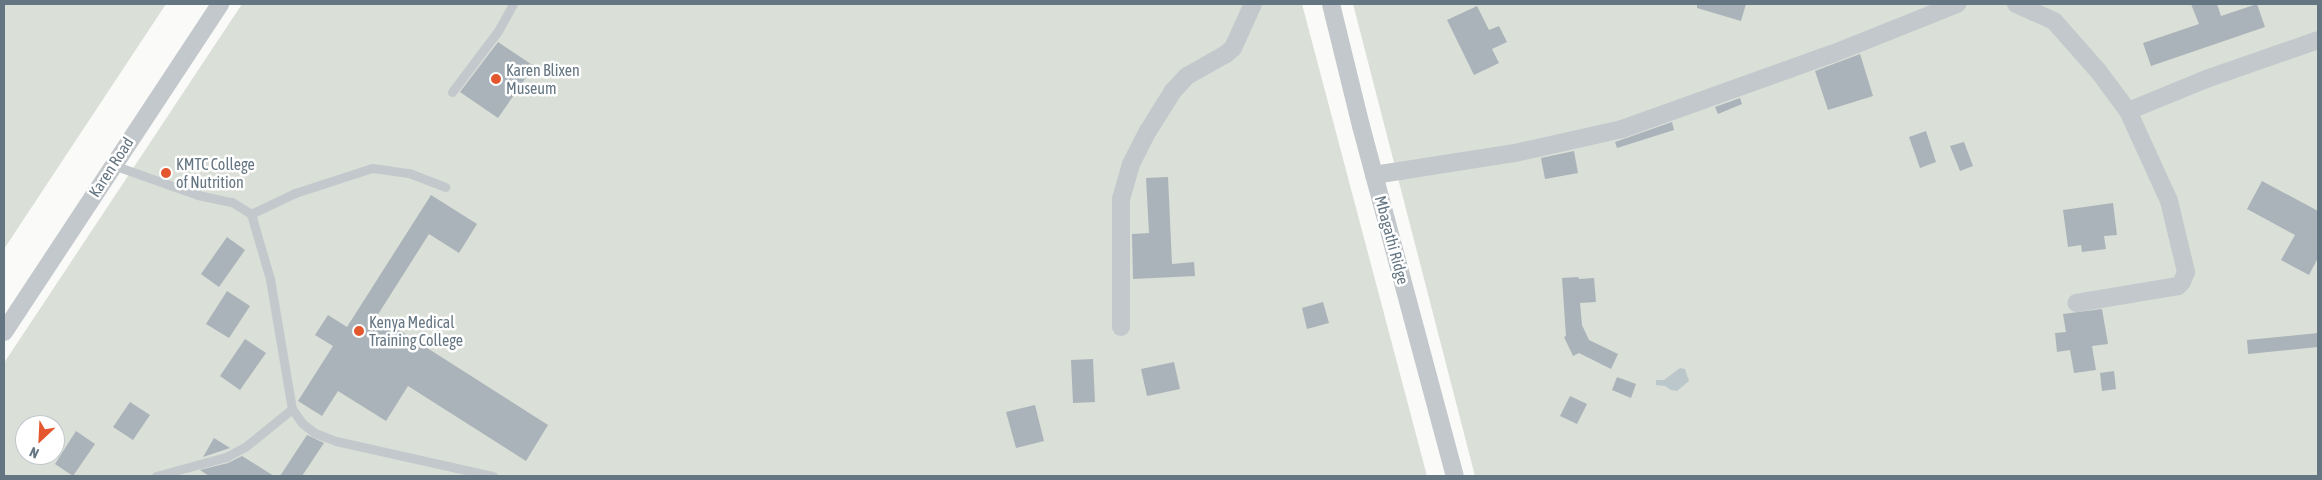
<!DOCTYPE html>
<style>
body{margin:0}
#map{position:relative;width:2322px;height:480px;overflow:hidden;background:#fafaf8;font-family:"Asap Condensed",sans-serif}
div>[style]{position:absolute}
[style*='--x']{left:calc(var(--x)*1px);top:calc(var(--y)*1px);width:calc(var(--w)*1px);rotate:calc(var(--a)*1deg)}
.green>*{inset:0;background:#dadfd7}
.water>*{inset:0;background:#bbc7cb}
.building>*{inset:0;background:#aab3b9}
.lane>*{height:9px;margin:-4.5px;padding:0 4.5px;transform-origin:4.5px;border-radius:4.5px;background:#c3c8cc}
.street>*{height:18px;margin:-9px;padding:0 9px;transform-origin:9px;border-radius:9px;background:#c3c8cc}
.dots>*{width:14px;height:14px;translate:-50% -50%;box-sizing:border-box;border:2px solid #fff;border-radius:50%}
span{translate:-50% -50%;white-space:nowrap;text-align:center;line-height:1.15;-webkit-text-stroke:5px #fff;paint-order:stroke}
.poi-label{font-size:16px;color:#657683}
.left{translate:0 -50%;text-align:left}
.street-label{font-size:16px;color:#657683}
.frame{position:absolute;inset:0;border:5px solid #657683;pointer-events:none}
.north{position:absolute;left:15px;top:415px;width:50px;height:50px;box-sizing:border-box;background:#fff;border:1px solid #c1c8cd;border-radius:50%;rotate:205deg;font-size:14px;font-weight:700;line-height:20px;text-align:center;color:#657683}
.north::after{content:'';display:block;margin:auto;width:18px;height:22px;background:#e4572e;clip-path:polygon(50% 0,100% 100%,50% 72%,0 100%)}
</style>
<div id="map">
<div class="green">
<div style="clip-path:polygon(4px 4px,166px 4px,4px 249px)"></div>
<div style="clip-path:polygon(evenodd,242px 4px,1302px 4px,1427px 476px,4px 476px,4px 363px,242px 4px,25px 425px,55px 425px,55px 455px,25px 455px,25px 425px)"></div>
<div style="clip-path:polygon(1353px 4px,2318px 4px,2318px 476px,1475px 476px)"></div>
</div>
<div class="water">
<div style="clip-path:polygon(1680px 368px,1685px 369px,1689px 381px,1677px 391px,1671px 390px,1665px 386px,1656px 385px,1656px 380px,1664px 380px)"></div>
</div>
<div class="building">
<div style="clip-path:polygon(1697px 4px,1746px 4px,1741px 21px,1697px 8px)"></div>
<div style="clip-path:polygon(2191px 4px,2217px 4px,2221px 16px,2257px 4px,2265px 27px,2151px 66px,2143px 43px,2199px 24px)"></div>
<div style="clip-path:polygon(1477px 6px,1489px 30px,1499px 26px,1507px 42px,1492px 49px,1499px 63px,1474px 75px,1447px 20px)"></div>
<div style="clip-path:polygon(498px 42px,534px 66px,498px 118px,460px 92px)"></div>
<div style="clip-path:polygon(1860px 54px,1873px 96px,1828px 110px,1815px 71px)"></div>
<div style="clip-path:polygon(1740px 98px,1742px 104px,1718px 114px,1715px 107px)"></div>
<div style="clip-path:polygon(1672px 122px,1674px 130px,1617px 148px,1615px 142px)"></div>
<div style="clip-path:polygon(1926px 131px,1936px 162px,1920px 168px,1909px 137px)"></div>
<div style="clip-path:polygon(1964px 142px,1973px 166px,1960px 171px,1950px 146px)"></div>
<div style="clip-path:polygon(1574px 151px,1578px 173px,1545px 179px,1541px 158px)"></div>
<div style="clip-path:polygon(1168px 177px,1172px 264px,1194px 262px,1195px 276px,1133px 279px,1132px 234px,1149px 233px,1146px 178px)"></div>
<div style="clip-path:polygon(2262px 181px,2318px 211px,2318px 258px,2309px 275px,2281px 260px,2295px 235px,2247px 209px)"></div>
<div style="clip-path:polygon(431px 195px,477px 224px,459px 253px,429px 234px,377px 316px,548px 425px,526px 461px,408px 386px,386px 421px,338px 391px,322px 416px,298px 401px,333px 346px,315px 335px,328px 315px,347px 327px)"></div>
<div style="clip-path:polygon(2113px 203px,2117px 235px,2104px 236px,2106px 249px,2082px 252px,2081px 245px,2068px 247px,2063px 210px)"></div>
<div style="clip-path:polygon(227px 237px,245px 250px,219px 287px,201px 274px)"></div>
<div style="clip-path:polygon(1578px 277px,1579px 279px,1594px 278px,1596px 302px,1580px 303px,1582px 325px,1589px 340px,1618px 354px,1611px 369px,1579px 353px,1573px 356px,1564px 337px,1566px 336px,1562px 278px)"></div>
<div style="clip-path:polygon(227px 291px,250px 306px,229px 338px,206px 324px)"></div>
<div style="clip-path:polygon(1323px 302px,1329px 323px,1307px 329px,1302px 308px)"></div>
<div style="clip-path:polygon(2102px 309px,2108px 344px,2092px 346px,2096px 370px,2074px 373px,2070px 350px,2057px 352px,2055px 333px,2066px 332px,2063px 314px)"></div>
<div style="clip-path:polygon(2318px 333px,2318px 347px,2248px 354px,2247px 340px)"></div>
<div style="clip-path:polygon(245px 339px,266px 353px,240px 390px,220px 376px)"></div>
<div style="clip-path:polygon(1093px 359px,1095px 402px,1073px 403px,1071px 360px)"></div>
<div style="clip-path:polygon(1174px 362px,1180px 389px,1147px 396px,1141px 369px)"></div>
<div style="clip-path:polygon(2114px 371px,2116px 389px,2102px 391px,2100px 373px)"></div>
<div style="clip-path:polygon(1617px 377px,1636px 384px,1631px 398px,1612px 390px)"></div>
<div style="clip-path:polygon(1570px 396px,1587px 404px,1577px 424px,1560px 416px)"></div>
<div style="clip-path:polygon(130px 402px,150px 415px,133px 440px,113px 427px)"></div>
<div style="clip-path:polygon(1035px 405px,1044px 441px,1016px 448px,1006px 412px)"></div>
<div style="clip-path:polygon(76px 431px,95px 444px,73px 476px,55px 464px)"></div>
<div style="clip-path:polygon(307px 435px,324px 443px,302px 476px,280px 476px)"></div>
<div style="clip-path:polygon(214px 438px,230px 448px,203px 457px)"></div>
<div style="clip-path:polygon(242px 456px,274px 476px,209px 476px,200px 470px,228px 463px)"></div>
</div>
<div class="lane">
<div style="--x:452;--y:92;--w:76;--a:-53"></div>
<div style="--x:498;--y:31;--w:31;--a:-61"></div>
<div style="--x:113;--y:165;--w:90;--a:19.4"></div>
<div style="--x:198;--y:195;--w:35;--a:12"></div>
<div style="--x:232;--y:202;--w:22;--a:32"></div>
<div style="--x:251;--y:214;--w:68;--a:73.7"></div>
<div style="--x:270;--y:279;--w:132;--a:80.4"></div>
<div style="--x:292;--y:409;--w:17;--a:54"></div>
<div style="--x:302;--y:423;--w:16;--a:38"></div>
<div style="--x:315;--y:433;--w:22;--a:21"></div>
<div style="--x:336;--y:441;--w:161;--a:12.6"></div>
<div style="--x:251;--y:214;--w:49;--a:-25.5"></div>
<div style="--x:295;--y:193;--w:81;--a:-18"></div>
<div style="--x:372;--y:168;--w:37;--a:8"></div>
<div style="--x:409;--y:173;--w:39;--a:21"></div>
<div style="--x:156;--y:476;--w:73;--a:-15.2"></div>
<div style="--x:226;--y:457;--w:21;--a:-28"></div>
<div style="--x:245;--y:447;--w:60;--a:-39"></div>
</div>
<div class="street">
<div style="--x:1331;--y:4;--w:126;--a:76.2"></div>
<div style="--x:1361;--y:126;--w:362;--a:75"></div>
<div style="--x:2016;--y:4;--w:42;--a:24.1"></div>
<div style="--x:2054;--y:21;--w:68;--a:48.6"></div>
<div style="--x:2099;--y:72;--w:49;--a:53.4"></div>
<div style="--x:2128;--y:111;--w:99;--a:65.5"></div>
<div style="--x:2169;--y:201;--w:73;--a:76.5"></div>
<div style="--x:2186;--y:272;--w:11;--a:112"></div>
<div style="--x:2182;--y:282;--w:6;--a:135"></div>
<div style="--x:2178;--y:286;--w:103;--a:170.5"></div>
<div style="--x:2128;--y:111;--w:87;--a:-22.2"></div>
<div style="--x:2209;--y:78;--w:115;--a:-19.2"></div>
<div style="--x:1374;--y:175;--w:143;--a:-8.9"></div>
<div style="--x:1515;--y:153;--w:110;--a:-12.6"></div>
<div style="--x:1622;--y:129;--w:223;--a:-19.7"></div>
<div style="--x:1832;--y:54;--w:135;--a:-21.8"></div>
<div style="--x:1121;--y:327;--w:128;--a:-90"></div>
<div style="--x:1121;--y:199;--w:36;--a:-74"></div>
<div style="--x:1131;--y:164;--w:37;--a:-63"></div>
<div style="--x:1148;--y:131;--w:47;--a:-58"></div>
<div style="--x:1173;--y:91;--w:21;--a:-47"></div>
<div style="--x:1187;--y:76;--w:45;--a:-29.4"></div>
<div style="--x:1226;--y:54;--w:9;--a:-41"></div>
<div style="--x:1233;--y:48;--w:48;--a:-65.6"></div>
<div style="--x:4;--y:332;--w:393;--a:-56.6"></div>
</div>
<div class="dots">
<div style="left:496px;top:79px;background:#e4572e"></div>
<div style="left:166px;top:173px;background:#e4572e"></div>
<div style="left:359px;top:331px;background:#e4572e"></div>
</div>
<div class="poi-label">
<span class="left" style="left:506px;top:79px">Karen Blixen<br>Museum</span>
<span class="left" style="left:176px;top:173px">KMTC College<br>of Nutrition</span>
<span class="left" style="left:369px;top:331px">Kenya Medical<br>Training College</span>
</div>
<div class="street-label">
<span style="left:111px;top:167px;rotate:-57deg">Karen Road</span>
<span style="left:1392px;top:240px;rotate:75deg">Mbagathi Ridge</span>
</div>
<div class="frame"></div>
<div class="north">N</div>
</div>
